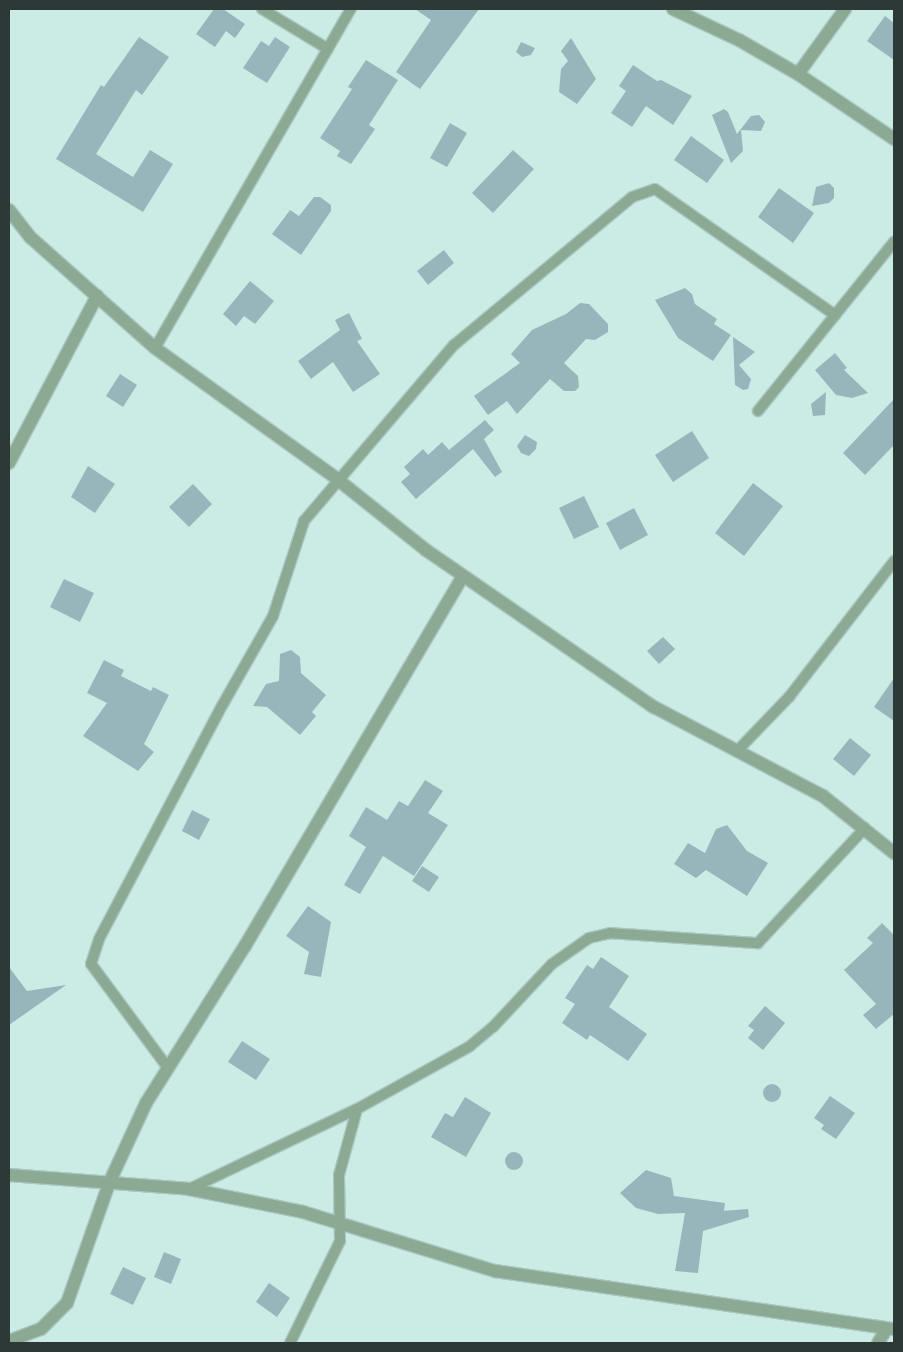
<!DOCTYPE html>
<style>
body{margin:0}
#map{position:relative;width:903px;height:1352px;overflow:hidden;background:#cbece5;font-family:Jost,sans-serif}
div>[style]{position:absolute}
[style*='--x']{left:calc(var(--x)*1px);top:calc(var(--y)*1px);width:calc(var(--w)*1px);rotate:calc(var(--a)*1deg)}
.building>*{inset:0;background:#96b6bc}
.round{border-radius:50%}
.roads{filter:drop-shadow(1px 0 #abc8c2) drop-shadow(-1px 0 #abc8c2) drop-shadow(0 1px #abc8c2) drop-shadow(0 -1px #abc8c2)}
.service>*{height:10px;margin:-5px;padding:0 5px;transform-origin:5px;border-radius:5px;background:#8ca993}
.minor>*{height:12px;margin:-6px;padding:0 6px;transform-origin:6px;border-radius:6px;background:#8ca993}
span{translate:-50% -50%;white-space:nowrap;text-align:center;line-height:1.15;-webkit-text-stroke:4px #fff;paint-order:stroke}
.frame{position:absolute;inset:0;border:10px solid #2c3936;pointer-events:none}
</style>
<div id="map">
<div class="building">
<div style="clip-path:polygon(214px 9px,223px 9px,245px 24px,235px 38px,226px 31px,215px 47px,196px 34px)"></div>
<div style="clip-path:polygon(415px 9px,479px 9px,420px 89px,396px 72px,431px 20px)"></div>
<div style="clip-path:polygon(885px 16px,894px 23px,894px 60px,867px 41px)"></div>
<div style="clip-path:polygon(139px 37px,169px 57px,142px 95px,136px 90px,96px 154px,133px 177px,150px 150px,173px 164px,143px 212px,56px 159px,101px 85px,104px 87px)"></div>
<div style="clip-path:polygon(275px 37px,290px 47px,267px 83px,243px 68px,261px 41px,269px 46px)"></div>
<div style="clip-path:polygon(571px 38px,596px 79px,577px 104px,559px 92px,561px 69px,568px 61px,561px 51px)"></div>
<div style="clip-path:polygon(521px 42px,535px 48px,531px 55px,522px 57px,516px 52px)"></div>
<div style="clip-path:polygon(366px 60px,398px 80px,369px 125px,375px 129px,351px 164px,337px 156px,340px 151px,320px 138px,352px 89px,348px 87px)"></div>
<div style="clip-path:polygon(633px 65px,657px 81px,661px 80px,692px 96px,673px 125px,646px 106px,632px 127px,611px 113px,626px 91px,619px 86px)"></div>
<div style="clip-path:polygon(724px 109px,728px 112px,737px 134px,751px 116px,759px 115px,765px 122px,761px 131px,741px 130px,743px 151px,731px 163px,712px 115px)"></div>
<div style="clip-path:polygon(450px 123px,467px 133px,447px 167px,430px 158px)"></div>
<div style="clip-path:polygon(691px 136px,724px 160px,707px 183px,674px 160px)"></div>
<div style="clip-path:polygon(513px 150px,534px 169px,493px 213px,472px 193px)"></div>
<div style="clip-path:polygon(829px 183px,834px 188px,834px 198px,829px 203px,812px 206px,816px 187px)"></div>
<div style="clip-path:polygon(779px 188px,814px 213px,793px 243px,758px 217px)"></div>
<div style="clip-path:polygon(314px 197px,320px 197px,331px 205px,331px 211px,301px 255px,272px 234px,290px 210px,299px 216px)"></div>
<div style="clip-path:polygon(444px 250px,454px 263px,428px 285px,417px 271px)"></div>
<div style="clip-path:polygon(250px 281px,274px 301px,255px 324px,244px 316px,236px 326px,223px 314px)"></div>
<div style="clip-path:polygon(685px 288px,692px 294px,695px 304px,717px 319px,714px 324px,731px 335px,713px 361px,678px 338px,655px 300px)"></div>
<div style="clip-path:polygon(580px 303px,589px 304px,608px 324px,608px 332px,595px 340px,586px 339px,564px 363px,578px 376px,579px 387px,575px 391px,564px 391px,550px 379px,517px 414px,507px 401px,488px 415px,474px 396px,520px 363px,511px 354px,532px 330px,566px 314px)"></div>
<div style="clip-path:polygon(349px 313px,362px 339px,357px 341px,380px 374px,353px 392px,333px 362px,311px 379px,298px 361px,340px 330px,335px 320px)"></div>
<div style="clip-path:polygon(733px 337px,755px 352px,739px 365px,751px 379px,748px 389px,743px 390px,735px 385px)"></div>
<div style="clip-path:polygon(835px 353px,847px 368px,844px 370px,868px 393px,852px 398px,836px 395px,815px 370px)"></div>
<div style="clip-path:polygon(120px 374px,137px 385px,123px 407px,106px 396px)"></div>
<div style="clip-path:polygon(826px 392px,825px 415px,813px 416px,811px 404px)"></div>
<div style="clip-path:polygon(894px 399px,894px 445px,865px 475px,843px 453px)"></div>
<div style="clip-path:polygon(485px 420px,494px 430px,484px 439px,502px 472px,495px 477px,473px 449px,416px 499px,401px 482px,410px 474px,404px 467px,423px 449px,428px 455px,442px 442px,449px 450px)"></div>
<div style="clip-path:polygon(692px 431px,709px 458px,673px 482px,655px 455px)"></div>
<div style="clip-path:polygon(525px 435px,537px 442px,536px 449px,529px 456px,521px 453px,517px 446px)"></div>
<div style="clip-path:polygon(88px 466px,115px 484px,95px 513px,71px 497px)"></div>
<div style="clip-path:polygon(753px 483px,783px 506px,744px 556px,715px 533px)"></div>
<div style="clip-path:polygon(193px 484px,212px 504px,189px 527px,169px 507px)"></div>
<div style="clip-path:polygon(584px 496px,599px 527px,574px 539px,559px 508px)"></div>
<div style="clip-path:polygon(634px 508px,648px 535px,620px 550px,606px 523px)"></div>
<div style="clip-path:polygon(64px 579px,94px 593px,80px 622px,50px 607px)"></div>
<div style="clip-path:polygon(663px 637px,675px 649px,659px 664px,647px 651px)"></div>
<div style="clip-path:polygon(291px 650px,300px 657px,301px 673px,326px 695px,312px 712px,316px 716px,300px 735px,267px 707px,253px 706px,266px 684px,279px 681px,280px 654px)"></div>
<div style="clip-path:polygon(104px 660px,124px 670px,121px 676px,151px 691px,153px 687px,169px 695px,144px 744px,154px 752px,138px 771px,83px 736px,107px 703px,87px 693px)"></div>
<div style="clip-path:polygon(894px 678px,894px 721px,874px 707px)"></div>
<div style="clip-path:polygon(850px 738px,871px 755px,854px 776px,833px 759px)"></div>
<div style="clip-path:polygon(425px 780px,443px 791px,428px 813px,448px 825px,414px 876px,383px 856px,360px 894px,344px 885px,366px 847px,349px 836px,366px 807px,387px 820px,399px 801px,408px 806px)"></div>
<div style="clip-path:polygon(192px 810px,210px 819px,199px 840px,182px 831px)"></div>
<div style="clip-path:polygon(727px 825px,747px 851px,768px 863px,747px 896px,706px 870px,696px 878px,674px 864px,688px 843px,705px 853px,716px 829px)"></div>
<div style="clip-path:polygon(422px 866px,439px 877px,429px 892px,412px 881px)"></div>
<div style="clip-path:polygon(308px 906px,331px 922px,321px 977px,304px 974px,309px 952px,286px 936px)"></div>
<div style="clip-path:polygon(882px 923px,894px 935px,894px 1014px,876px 1029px,863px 1015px,876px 1004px,844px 970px,873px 943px,867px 938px)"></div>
<div style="clip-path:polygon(601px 957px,629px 976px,609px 1007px,647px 1034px,628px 1061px,590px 1035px,587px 1040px,562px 1023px,575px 1004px,565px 998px,587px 965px,593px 969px)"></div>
<div style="clip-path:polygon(9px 967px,27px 991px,66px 985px,9px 1025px)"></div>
<div style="clip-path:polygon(765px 1006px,785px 1023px,763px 1050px,748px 1038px,754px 1030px,748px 1026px)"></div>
<div style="clip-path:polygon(242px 1041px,270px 1059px,256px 1080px,228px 1062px)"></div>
<div class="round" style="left:763px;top:1084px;width:18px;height:18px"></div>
<div style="clip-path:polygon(830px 1096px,855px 1113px,836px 1139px,821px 1129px,824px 1125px,814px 1118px)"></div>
<div style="clip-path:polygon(465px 1097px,491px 1113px,466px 1157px,431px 1137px,445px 1113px,453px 1117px)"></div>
<div class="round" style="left:505px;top:1152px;width:18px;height:18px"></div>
<div style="clip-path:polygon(646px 1170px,671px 1178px,674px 1196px,725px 1203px,724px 1211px,709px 1212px,748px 1209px,749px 1217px,703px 1231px,698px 1273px,675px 1271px,685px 1213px,658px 1214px,636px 1208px,620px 1193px)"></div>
<div style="clip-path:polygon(164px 1252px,181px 1259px,171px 1284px,154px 1277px)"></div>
<div style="clip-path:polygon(123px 1267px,146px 1278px,133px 1305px,110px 1294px)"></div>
<div style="clip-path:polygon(269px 1283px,290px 1298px,277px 1317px,256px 1302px)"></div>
</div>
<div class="roads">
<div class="service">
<div style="--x:262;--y:9;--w:77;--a:31.2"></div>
<div style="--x:155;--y:348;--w:392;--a:-60"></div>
<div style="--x:758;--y:411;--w:217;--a:-51.2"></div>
<div style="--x:738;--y:750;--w:74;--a:-46.1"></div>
<div style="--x:789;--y:697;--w:172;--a:-52.3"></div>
<div style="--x:168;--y:1068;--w:129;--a:-126.5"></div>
<div style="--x:91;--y:964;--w:26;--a:-72"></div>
<div style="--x:99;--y:939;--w:266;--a:-62.2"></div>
<div style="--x:223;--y:704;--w:101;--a:-60.4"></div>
<div style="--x:273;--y:616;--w:100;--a:-71.9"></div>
<div style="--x:304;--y:521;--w:231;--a:-49.6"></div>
<div style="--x:454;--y:345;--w:231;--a:-39.7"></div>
<div style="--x:632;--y:197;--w:24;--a:-19"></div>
<div style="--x:655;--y:189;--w:220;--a:35"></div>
<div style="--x:189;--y:1189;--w:186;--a:-25.5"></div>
<div style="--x:357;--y:1109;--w:129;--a:-29.1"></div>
<div style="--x:470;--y:1046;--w:30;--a:-40"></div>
<div style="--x:493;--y:1027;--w:86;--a:-46.9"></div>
<div style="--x:552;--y:964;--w:45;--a:-35.1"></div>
<div style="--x:589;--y:938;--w:22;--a:-13"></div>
<div style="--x:610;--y:933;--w:148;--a:3.9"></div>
<div style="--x:758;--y:943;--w:157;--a:-47.1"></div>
<div style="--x:290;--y:1343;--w:114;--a:-63.9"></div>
<div style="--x:340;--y:1241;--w:66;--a:-90.9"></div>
<div style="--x:339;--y:1175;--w:68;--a:-74.7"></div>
</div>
<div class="minor">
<div style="--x:673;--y:9;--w:73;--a:25.2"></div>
<div style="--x:739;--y:40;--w:68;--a:30"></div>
<div style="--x:798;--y:74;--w:116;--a:34.1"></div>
<div style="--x:798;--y:74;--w:80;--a:-54.1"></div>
<div style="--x:9;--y:210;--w:34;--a:52"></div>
<div style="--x:30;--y:237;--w:167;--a:41.6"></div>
<div style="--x:155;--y:348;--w:224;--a:35.7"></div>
<div style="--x:337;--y:479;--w:114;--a:38.6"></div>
<div style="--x:426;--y:550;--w:277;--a:34.6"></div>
<div style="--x:654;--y:707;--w:191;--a:27.8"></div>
<div style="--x:823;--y:796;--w:91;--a:38.8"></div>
<div style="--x:9;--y:463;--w:189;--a:-62.2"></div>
<div style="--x:9;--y:1175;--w:181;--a:4.4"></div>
<div style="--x:189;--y:1189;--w:116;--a:11.4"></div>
<div style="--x:303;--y:1212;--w:201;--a:17.1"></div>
<div style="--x:495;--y:1271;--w:403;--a:8.3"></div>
<div style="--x:9;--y:1341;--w:34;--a:-21"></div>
<div style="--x:41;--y:1329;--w:37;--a:-45"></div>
<div style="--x:67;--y:1303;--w:129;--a:-70.6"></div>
<div style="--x:110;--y:1181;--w:86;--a:-65.2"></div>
<div style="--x:146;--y:1103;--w:186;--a:-57.8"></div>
<div style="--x:245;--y:946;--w:429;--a:-59.5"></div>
<div style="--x:878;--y:1343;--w:17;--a:-59"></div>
</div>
</div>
<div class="frame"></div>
</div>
